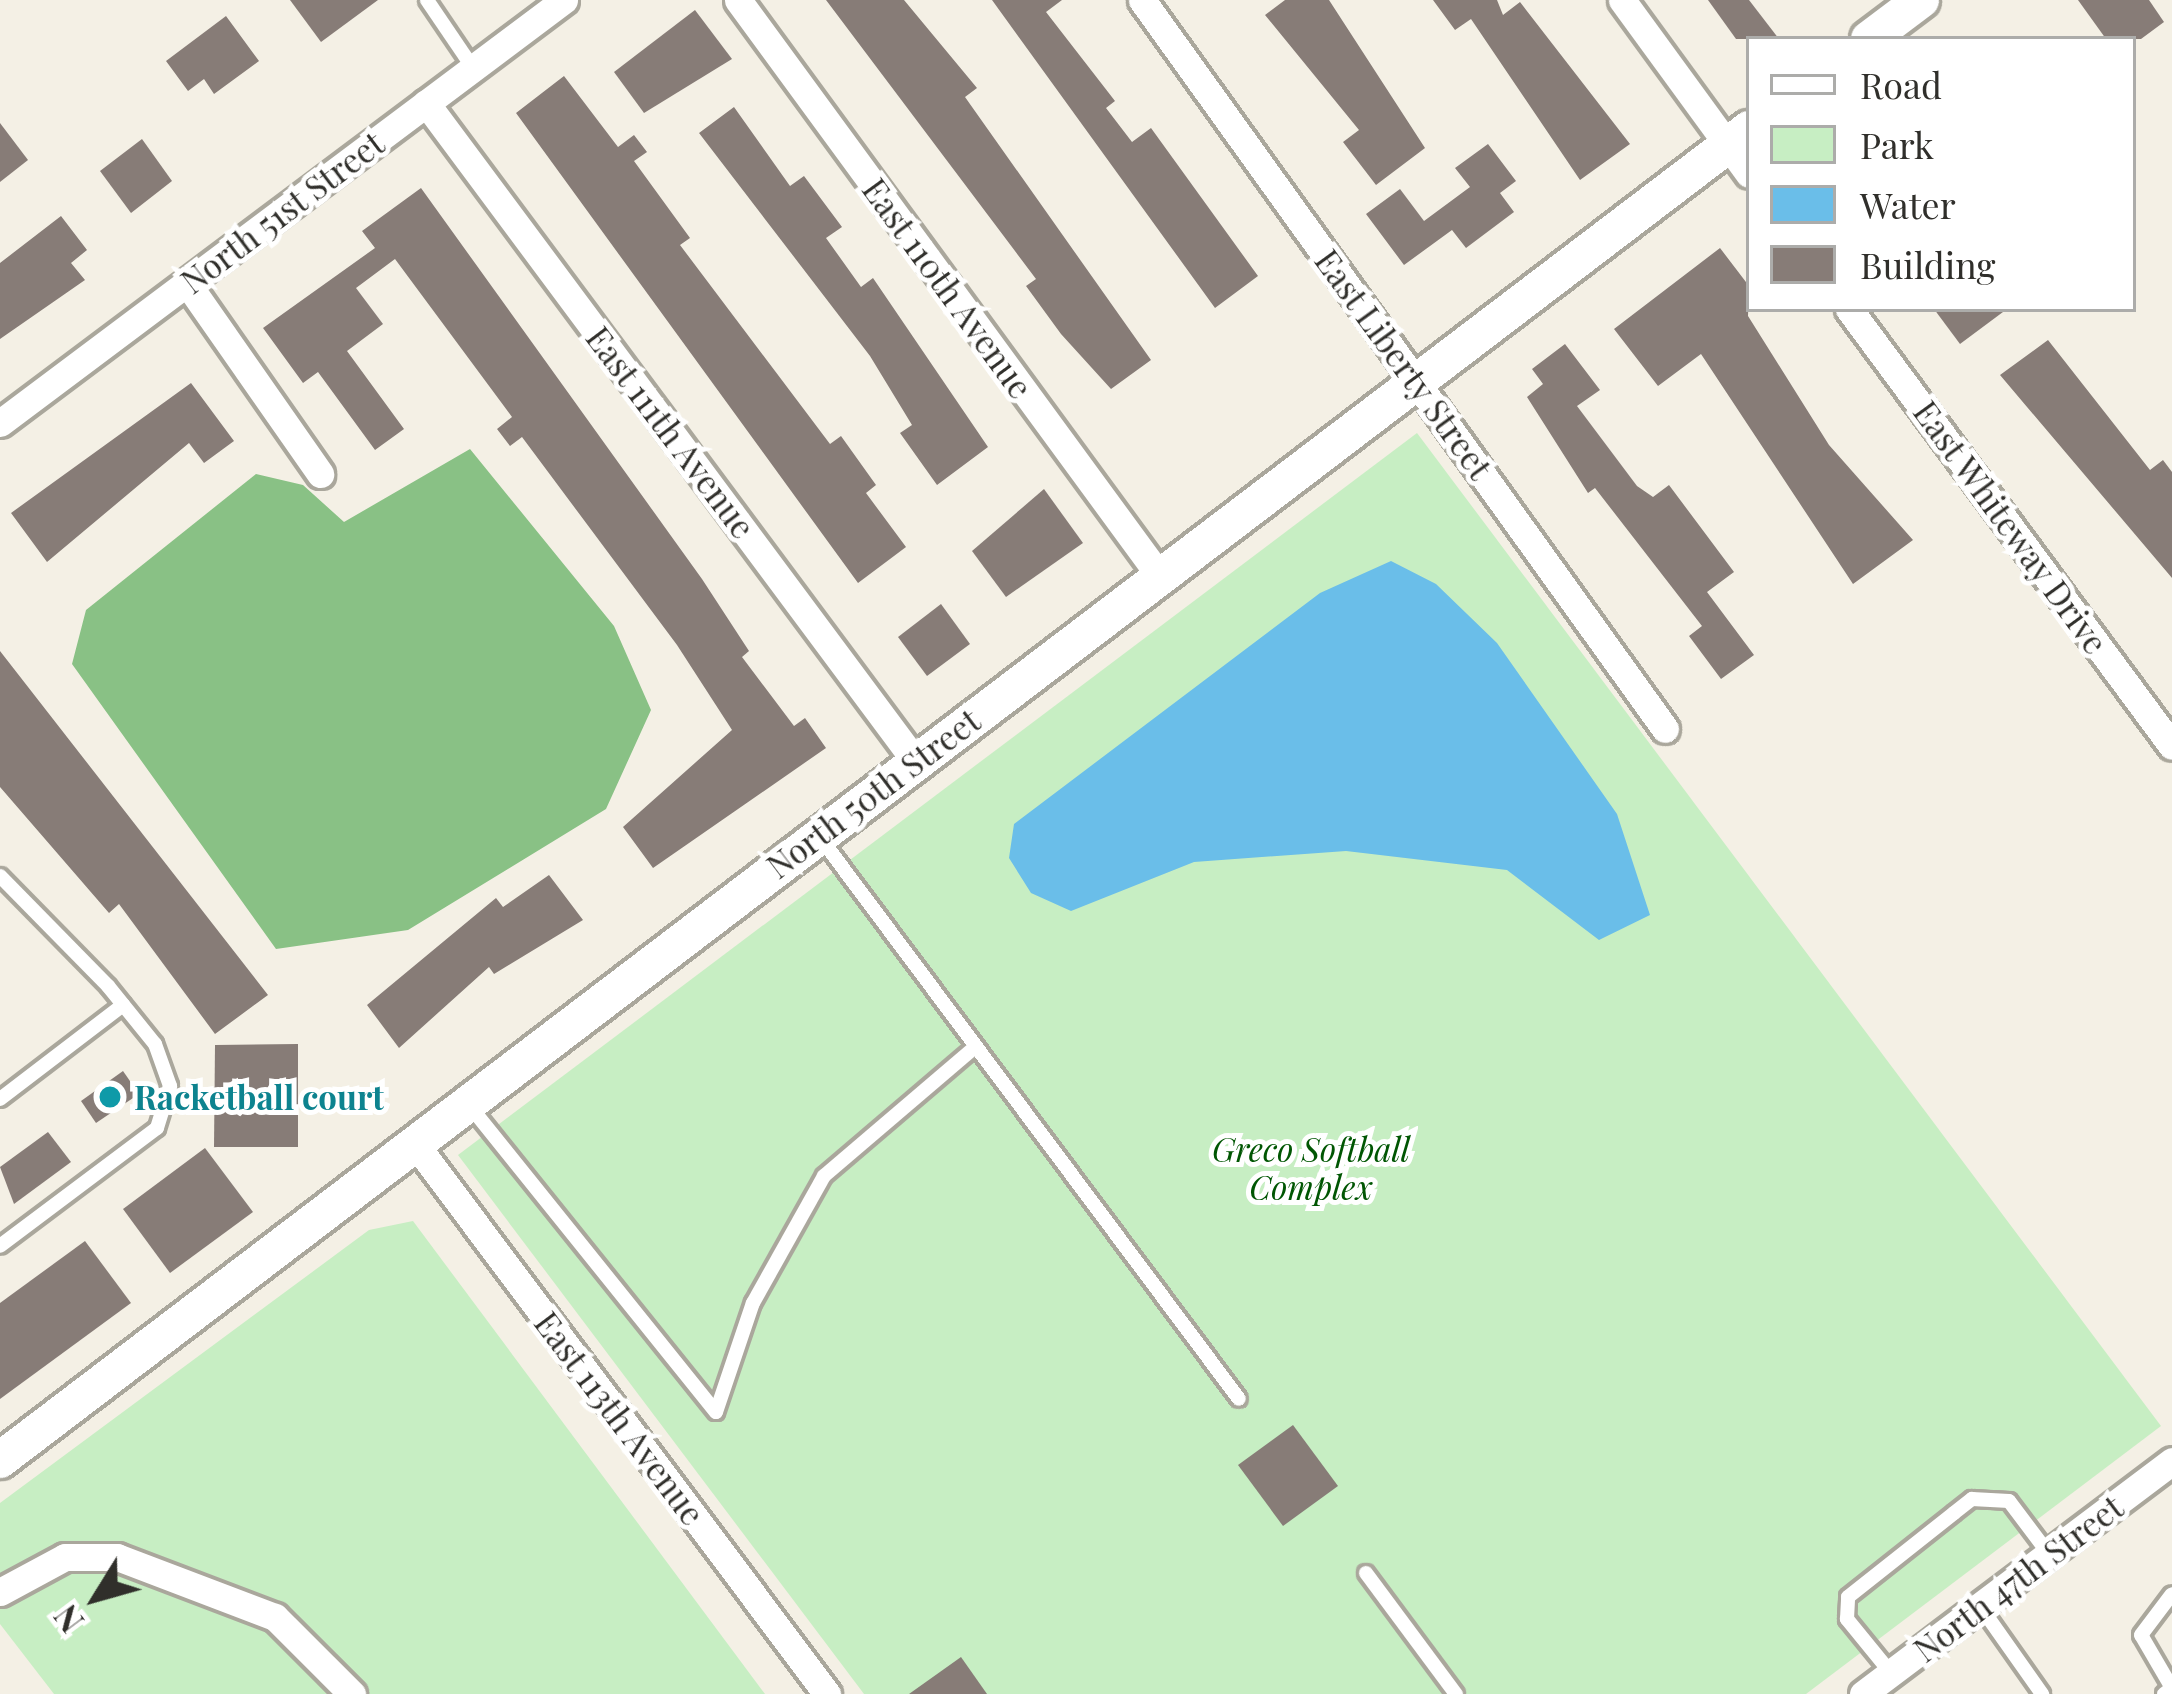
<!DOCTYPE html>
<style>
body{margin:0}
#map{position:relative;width:2172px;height:1694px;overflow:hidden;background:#f4f0e5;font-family:"Playfair Display",serif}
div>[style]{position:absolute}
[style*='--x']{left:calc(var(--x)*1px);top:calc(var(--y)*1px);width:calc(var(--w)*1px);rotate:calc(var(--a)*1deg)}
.green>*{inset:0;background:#c7eec3}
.forest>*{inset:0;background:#89c185}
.water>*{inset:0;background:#6abee9}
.building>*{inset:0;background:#877c77}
.roads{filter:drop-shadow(3px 0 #aaa79c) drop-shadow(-3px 0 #aaa79c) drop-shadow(0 3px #aaa79c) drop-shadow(0 -3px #aaa79c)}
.service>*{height:14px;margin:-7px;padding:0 7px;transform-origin:7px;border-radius:7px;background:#fff}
.minor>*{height:27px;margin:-13.5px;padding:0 13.5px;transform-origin:13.5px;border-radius:13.5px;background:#fff}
.tertiary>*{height:36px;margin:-18px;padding:0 18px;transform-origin:18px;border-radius:18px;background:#fff}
.dots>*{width:33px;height:33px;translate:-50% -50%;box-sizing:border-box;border:6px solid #fff;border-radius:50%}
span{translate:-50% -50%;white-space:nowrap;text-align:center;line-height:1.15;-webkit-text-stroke:10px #fff;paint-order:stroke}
.street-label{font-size:33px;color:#302f2b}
.culture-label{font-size:33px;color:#0d838f;font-weight:700}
.left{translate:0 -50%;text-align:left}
.park-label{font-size:33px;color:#005603;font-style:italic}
.legend{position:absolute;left:1746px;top:36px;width:390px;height:276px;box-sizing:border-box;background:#fff;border:3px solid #acacaa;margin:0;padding:15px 21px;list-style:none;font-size:36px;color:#302f2b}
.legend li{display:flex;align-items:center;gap:24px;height:60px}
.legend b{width:60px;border:3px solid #acacaa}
.north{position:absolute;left:36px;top:1538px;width:120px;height:120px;-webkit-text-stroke:9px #fff;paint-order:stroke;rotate:233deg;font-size:33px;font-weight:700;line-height:48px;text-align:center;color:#302f2b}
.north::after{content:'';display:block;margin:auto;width:42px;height:54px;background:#302f2b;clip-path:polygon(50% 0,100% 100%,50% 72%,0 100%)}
</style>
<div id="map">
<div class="green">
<div style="clip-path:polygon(1417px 433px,2161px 1426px,1806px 1694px,864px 1694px,458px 1155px)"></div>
<div style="clip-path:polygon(413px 1221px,765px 1694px,54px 1694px,0 1624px,0 1503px,369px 1230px)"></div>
</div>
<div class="forest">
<div style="clip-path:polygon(470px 449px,614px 626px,651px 710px,606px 809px,408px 930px,276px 949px,72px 664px,86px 610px,256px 474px,303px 485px,344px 522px)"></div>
</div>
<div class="water">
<div style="clip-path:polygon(1391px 561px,1436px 584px,1497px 643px,1617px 814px,1650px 915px,1599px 940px,1507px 870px,1346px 851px,1194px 862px,1071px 911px,1031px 893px,1009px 858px,1014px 824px,1320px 593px)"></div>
</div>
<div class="building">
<div style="clip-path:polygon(290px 0,378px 0,321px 42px)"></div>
<div style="clip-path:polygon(826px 0,904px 0,977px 88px,965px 97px,1151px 360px,1111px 389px,1061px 334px,1026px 286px,1036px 279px)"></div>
<div style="clip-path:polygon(992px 0,1062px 0,1046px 12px,1115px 101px,1106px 108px,1132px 142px,1151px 128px,1258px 276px,1215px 308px)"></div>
<div style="clip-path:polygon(1285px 0,1329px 0,1425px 148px,1376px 185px,1343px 142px,1359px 130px,1265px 15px)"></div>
<div style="clip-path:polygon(1433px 0,1497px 0,1503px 15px,1520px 2px,1630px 144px,1580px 180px,1471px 19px,1455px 30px)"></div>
<div style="clip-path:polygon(1708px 0,1749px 0,1779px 39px,1736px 39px)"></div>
<div style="clip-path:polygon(2078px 0,2149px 0,2164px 22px,2141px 39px,2106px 39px)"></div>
<div style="clip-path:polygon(695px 10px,732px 59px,644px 113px,614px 72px)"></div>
<div style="clip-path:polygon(226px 16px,259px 61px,214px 94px,204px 79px,188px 91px,166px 61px)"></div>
<div style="clip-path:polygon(564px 76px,618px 147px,634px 135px,647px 152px,634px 161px,690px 238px,680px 245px,830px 444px,841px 436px,876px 485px,866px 493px,906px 547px,858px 583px,516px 113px)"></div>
<div style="clip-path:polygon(734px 107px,790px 186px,804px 176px,842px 227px,826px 238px,861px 287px,873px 278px,988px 447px,937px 485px,900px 433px,912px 425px,870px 356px,699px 133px)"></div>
<div style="clip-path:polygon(0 123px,28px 160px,0 182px)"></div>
<div style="clip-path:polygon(142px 139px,172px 181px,131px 213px,100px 171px)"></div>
<div style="clip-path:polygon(1488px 144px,1516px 181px,1500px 193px,1514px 212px,1466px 248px,1452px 230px,1404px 265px,1366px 214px,1400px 189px,1424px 221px,1470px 187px,1455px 168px)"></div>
<div style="clip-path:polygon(421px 188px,702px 579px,749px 651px,742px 657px,794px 726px,805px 718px,826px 748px,653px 868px,623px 827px,732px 730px,677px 645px,522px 437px,510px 446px,497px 429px,512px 417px,395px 259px,356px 288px,383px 324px,347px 351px,404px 429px,375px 450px,318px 372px,303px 383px,263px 328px,375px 248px,362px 231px)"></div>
<div style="clip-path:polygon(61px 216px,87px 250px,71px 263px,85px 280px,0 339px,0 263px)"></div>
<div style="clip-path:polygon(1720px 248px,1749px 286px,1748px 316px,1829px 445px,1913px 540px,1853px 584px,1701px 354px,1658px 386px,1614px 329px)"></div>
<div style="clip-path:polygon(1934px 309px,2007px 309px,1960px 344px)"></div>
<div style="clip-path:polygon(2048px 340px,2150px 470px,2163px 460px,2172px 472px,2172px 578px,2000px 375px)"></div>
<div style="clip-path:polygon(1565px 344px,1600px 390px,1577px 406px,1637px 486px,1653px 497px,1669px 485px,1734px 572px,1707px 592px,1754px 655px,1721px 679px,1689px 636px,1702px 626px,1595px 488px,1588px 493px,1527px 397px,1543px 384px,1532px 369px)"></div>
<div style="clip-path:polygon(191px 383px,234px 441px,204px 463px,189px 443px,47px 562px,11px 513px)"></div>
<div style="clip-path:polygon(1044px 489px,1083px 543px,1006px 597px,972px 551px)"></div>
<div style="clip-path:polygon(941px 604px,970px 644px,927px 676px,898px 637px)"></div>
<div style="clip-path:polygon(0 651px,268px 995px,215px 1034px,119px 904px,109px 913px,0 787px)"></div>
<div style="clip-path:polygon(549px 875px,583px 920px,494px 974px,489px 967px,399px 1048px,367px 1005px,496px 898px,503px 907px)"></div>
<div style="clip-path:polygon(298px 1044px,298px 1147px,214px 1147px,215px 1045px)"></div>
<div style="clip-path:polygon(123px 1071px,139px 1094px,96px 1123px,81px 1101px)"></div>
<div style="clip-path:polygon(48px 1132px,71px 1162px,14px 1204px,0 1167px)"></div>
<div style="clip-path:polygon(205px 1148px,253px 1212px,170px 1273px,123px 1209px)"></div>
<div style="clip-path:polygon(85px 1241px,131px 1303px,0 1399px,0 1303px)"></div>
<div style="clip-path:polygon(1293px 1425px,1338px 1486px,1283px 1526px,1238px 1465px)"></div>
<div style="clip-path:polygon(961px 1657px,987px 1694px,909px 1694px)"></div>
</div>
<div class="roads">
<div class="service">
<div style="--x:427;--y:0;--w:82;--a:55.9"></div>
<div style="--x:822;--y:840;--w:697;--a:53.28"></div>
<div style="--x:0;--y:876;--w:154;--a:45.5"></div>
<div style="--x:108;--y:986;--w:75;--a:51"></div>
<div style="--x:155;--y:1044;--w:45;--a:70.3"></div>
<div style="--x:170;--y:1086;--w:44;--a:107.2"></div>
<div style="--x:157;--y:1128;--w:196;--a:143.1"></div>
<div style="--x:0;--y:1099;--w:155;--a:-37.4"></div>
<div style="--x:469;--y:1105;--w:394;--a:51.2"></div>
<div style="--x:716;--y:1412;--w:115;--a:-71.3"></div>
<div style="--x:753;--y:1303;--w:145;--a:-60.8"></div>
<div style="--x:824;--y:1176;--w:199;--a:-40.5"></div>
<div style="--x:1366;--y:1573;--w:151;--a:53.4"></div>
<div style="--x:1980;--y:1606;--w:108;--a:54.8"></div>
<div style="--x:1891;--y:1673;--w:70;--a:-129.2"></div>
<div style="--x:1847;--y:1619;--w:22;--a:-87"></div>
<div style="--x:1848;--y:1597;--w:135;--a:-38.4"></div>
<div style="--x:1954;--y:1513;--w:23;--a:-38"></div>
<div style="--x:1972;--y:1499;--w:37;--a:3"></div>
<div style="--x:2009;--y:1501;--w:66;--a:53"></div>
<div style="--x:2164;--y:1694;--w:10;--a:-37"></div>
<div style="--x:2172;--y:1688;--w:61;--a:-120.3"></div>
<div style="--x:2141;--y:1635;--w:51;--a:-52.9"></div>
</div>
<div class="minor">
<div style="--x:738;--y:0;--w:713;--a:53.79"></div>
<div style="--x:1142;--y:0;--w:897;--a:54.34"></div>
<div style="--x:1622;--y:0;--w:215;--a:53.9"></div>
<div style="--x:426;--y:103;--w:821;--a:53.37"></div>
<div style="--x:187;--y:283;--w:233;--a:55.1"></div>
<div style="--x:1849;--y:309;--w:543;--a:53.53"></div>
<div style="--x:0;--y:423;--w:705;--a:-36.87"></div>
<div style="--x:413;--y:1141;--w:691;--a:53.18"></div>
<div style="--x:0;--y:1592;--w:74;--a:-28.3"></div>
<div style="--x:65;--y:1557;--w:52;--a:0"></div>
<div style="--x:117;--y:1557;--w:169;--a:20.8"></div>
<div style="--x:275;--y:1617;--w:109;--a:45"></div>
<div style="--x:1863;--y:1694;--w:387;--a:-37"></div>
</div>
<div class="tertiary">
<div style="--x:1869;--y:39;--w:65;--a:-36.9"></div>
<div style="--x:0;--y:1460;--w:2198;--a:-37.27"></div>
</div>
</div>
<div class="dots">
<div style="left:110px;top:1097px;background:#0f9aa8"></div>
</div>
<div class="street-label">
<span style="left:282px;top:212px;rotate:-37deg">North 51st Street</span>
<span style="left:948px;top:288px;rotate:54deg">East 110th Avenue</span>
<span style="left:1404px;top:364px;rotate:54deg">East Liberty Street</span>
<span style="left:671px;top:432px;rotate:53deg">East 111th Avenue</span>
<span style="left:2011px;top:527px;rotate:54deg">East Whiteway Drive</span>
<span style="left:873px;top:793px;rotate:-37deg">North 50th Street</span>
<span style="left:620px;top:1418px;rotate:53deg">East 113th Avenue</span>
<span style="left:2018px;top:1578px;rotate:-37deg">North 47th Street</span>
</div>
<div class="culture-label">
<span class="left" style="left:134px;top:1097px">Racketball court</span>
</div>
<div class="park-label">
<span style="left:1311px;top:1168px">Greco Softball<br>Complex</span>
</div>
<ul class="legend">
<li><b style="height:15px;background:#fff"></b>Road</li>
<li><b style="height:33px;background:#c7eec3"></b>Park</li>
<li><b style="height:33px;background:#6abee9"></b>Water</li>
<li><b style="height:33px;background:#877c77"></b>Building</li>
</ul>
<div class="north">N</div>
</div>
